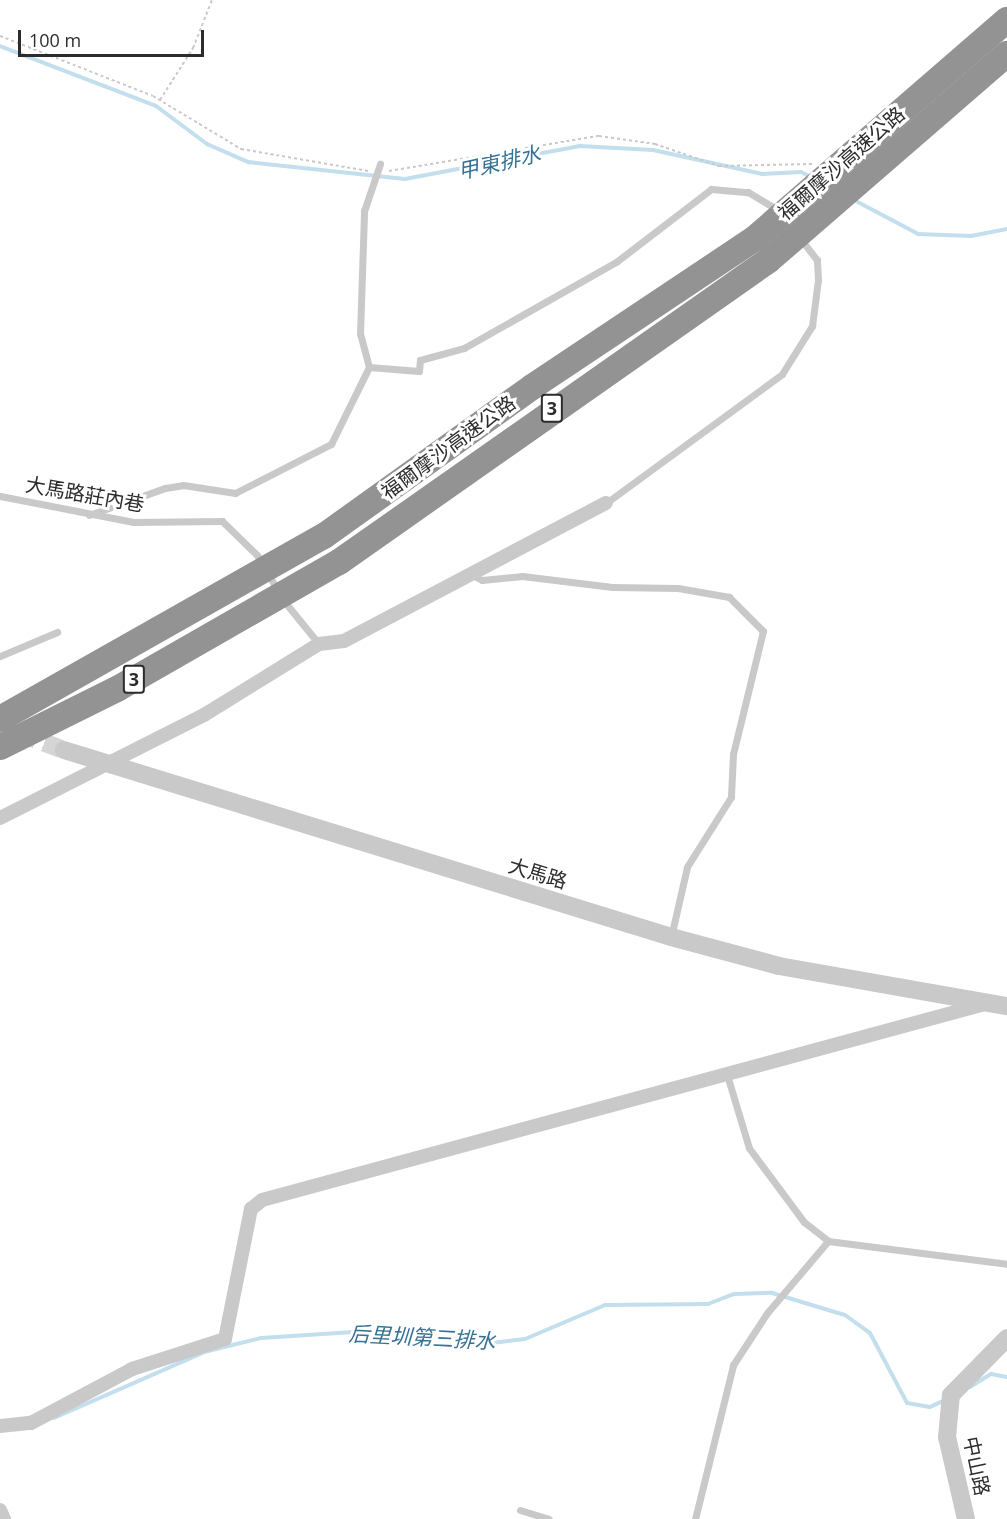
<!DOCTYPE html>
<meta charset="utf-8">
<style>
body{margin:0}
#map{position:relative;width:1007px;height:1519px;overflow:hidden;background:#fff;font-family:"Open Sans","Noto Sans TC",sans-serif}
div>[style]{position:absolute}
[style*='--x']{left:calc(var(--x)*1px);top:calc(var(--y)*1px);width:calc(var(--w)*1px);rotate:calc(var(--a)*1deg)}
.stream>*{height:4px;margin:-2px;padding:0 2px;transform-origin:2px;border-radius:2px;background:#c3deed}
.tertiary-tunnel>*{height:18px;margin-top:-9px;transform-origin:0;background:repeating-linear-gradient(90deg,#d5d5d5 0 18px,transparent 0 27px)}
.path>*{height:2px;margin-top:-1px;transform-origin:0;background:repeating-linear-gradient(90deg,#c9c9c9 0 3px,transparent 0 6px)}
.service>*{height:7px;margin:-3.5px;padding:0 3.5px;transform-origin:3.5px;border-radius:3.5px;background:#c9c9c9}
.minor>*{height:14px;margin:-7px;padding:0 7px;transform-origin:7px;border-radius:7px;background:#c9c9c9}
.tertiary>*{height:18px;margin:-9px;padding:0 9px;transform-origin:9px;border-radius:9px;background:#c9c9c9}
.motorway>*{height:26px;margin:-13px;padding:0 13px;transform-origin:13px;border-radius:13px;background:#939393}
span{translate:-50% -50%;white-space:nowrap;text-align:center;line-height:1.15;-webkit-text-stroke:6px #fff;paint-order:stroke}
.shield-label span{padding:2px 4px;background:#fff;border:2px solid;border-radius:4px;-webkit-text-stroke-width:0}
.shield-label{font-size:18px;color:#2c2c2c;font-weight:700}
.street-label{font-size:20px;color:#2c2c2c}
.water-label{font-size:21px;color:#357194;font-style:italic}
.scale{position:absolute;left:18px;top:30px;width:186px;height:27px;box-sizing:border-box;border:3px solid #2c2c2c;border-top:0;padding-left:8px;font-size:18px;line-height:21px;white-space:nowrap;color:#2c2c2c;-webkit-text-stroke:4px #fff;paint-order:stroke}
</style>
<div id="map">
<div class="stream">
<div style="--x:0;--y:46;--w:167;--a:21"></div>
<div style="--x:156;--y:106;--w:64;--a:36.7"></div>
<div style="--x:207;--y:144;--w:45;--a:23.7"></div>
<div style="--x:248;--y:162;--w:158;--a:6.2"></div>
<div style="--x:405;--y:179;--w:178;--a:-10.7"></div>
<div style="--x:580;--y:146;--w:73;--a:3.1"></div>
<div style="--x:653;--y:150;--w:112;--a:12.4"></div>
<div style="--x:762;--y:174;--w:39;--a:-3"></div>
<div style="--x:801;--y:172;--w:11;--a:27"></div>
<div style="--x:852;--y:199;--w:75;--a:27.9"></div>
<div style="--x:918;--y:234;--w:53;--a:2.2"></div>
<div style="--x:971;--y:236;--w:37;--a:-11"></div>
<div style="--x:970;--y:1387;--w:25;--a:-32"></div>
<div style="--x:991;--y:1374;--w:16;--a:11"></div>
<div style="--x:54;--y:1418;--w:164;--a:-23.7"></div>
<div style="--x:204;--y:1352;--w:59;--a:-13.8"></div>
<div style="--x:261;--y:1338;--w:93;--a:-3.7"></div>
<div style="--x:354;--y:1332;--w:131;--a:5.3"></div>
<div style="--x:484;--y:1344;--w:41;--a:-7"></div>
<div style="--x:525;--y:1339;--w:87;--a:-23"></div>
<div style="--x:605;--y:1305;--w:103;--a:-0.6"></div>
<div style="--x:708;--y:1304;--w:28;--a:-21"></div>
<div style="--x:734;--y:1294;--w:38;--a:-2"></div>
<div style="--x:772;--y:1293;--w:76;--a:16.8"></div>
<div style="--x:845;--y:1315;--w:31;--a:36"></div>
<div style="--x:870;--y:1333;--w:79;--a:62.1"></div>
<div style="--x:907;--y:1403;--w:23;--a:10"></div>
<div style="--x:930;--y:1407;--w:17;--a:-25"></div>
</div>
<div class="tertiary-tunnel">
<div style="--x:19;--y:733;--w:48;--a:20.7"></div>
</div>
<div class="path">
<div style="--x:0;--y:36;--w:164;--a:21.4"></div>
<div style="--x:153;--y:96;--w:103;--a:31.1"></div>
<div style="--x:241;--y:149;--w:129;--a:9.8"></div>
<div style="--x:160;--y:100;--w:62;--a:-57.6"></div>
<div style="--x:193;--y:48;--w:52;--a:-68.4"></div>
<div style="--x:389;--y:171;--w:213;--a:-9.5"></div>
<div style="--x:599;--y:136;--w:57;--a:8.1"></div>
<div style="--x:655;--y:144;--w:68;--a:19"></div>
<div style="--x:719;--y:166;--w:94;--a:-1.2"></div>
</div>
<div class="service">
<div style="--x:369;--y:367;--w:34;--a:-105"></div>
<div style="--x:360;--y:334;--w:123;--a:-88.1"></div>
<div style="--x:364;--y:211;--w:50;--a:-71.2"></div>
<div style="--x:0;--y:496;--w:136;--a:11"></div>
<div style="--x:134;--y:522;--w:88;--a:-0.7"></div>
<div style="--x:222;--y:521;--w:49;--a:44.2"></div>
<div style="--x:257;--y:555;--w:42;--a:59.7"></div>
<div style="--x:606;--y:503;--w:218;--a:-36.2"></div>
<div style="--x:782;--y:374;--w:57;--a:-58"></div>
<div style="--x:812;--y:326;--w:46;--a:-82.6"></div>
<div style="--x:818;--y:280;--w:20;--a:-93"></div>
<div style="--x:817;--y:260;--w:28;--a:-128"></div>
<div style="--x:89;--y:515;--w:81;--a:-19.6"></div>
<div style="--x:165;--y:488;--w:18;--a:-9"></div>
<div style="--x:183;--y:485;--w:53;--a:8.7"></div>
<div style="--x:235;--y:493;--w:108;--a:-27"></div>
<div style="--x:331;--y:444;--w:86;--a:-63.7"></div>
<div style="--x:369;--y:367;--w:50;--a:4.6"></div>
<div style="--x:419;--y:371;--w:11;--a:-85"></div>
<div style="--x:420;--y:360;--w:46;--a:-15.3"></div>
<div style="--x:464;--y:348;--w:175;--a:-29.5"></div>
<div style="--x:616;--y:262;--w:120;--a:-37.5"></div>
<div style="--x:711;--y:189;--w:37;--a:5"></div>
<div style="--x:748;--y:192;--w:35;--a:31"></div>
<div style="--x:472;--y:575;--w:11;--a:27"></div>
<div style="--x:482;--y:580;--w:40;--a:-5.7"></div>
<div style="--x:522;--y:576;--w:91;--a:7"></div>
<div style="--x:612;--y:587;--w:66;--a:0.9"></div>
<div style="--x:678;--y:588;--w:52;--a:10"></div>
<div style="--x:729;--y:597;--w:48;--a:45"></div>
<div style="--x:763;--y:631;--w:127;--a:103.7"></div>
<div style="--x:733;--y:754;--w:43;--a:92.7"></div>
<div style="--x:731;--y:797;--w:83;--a:122.2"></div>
<div style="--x:687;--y:867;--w:72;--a:102.9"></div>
<div style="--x:284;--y:601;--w:55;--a:50.9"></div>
<div style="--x:0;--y:656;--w:62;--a:-22.8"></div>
<div style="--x:727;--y:1075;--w:76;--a:73.2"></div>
<div style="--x:749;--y:1148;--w:92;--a:53.4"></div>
<div style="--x:804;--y:1222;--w:31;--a:38"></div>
<div style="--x:828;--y:1241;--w:180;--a:7.3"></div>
<div style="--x:520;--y:1510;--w:30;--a:17"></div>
<div style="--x:695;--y:1519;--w:159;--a:-76.1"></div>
<div style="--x:733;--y:1365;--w:62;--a:-56.8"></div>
<div style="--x:767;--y:1313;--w:94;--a:-49.7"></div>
</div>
<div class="minor">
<div style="--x:0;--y:818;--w:229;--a:-26.8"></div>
<div style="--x:204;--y:715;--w:135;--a:-31.7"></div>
<div style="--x:319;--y:644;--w:25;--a:-7"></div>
<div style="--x:344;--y:641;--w:296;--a:-27.8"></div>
<div style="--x:0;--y:1426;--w:31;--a:-6"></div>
<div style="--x:31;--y:1423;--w:115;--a:-28.1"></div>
<div style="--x:132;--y:1369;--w:98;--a:-17.9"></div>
<div style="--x:225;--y:1339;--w:133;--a:-78.7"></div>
<div style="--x:251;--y:1209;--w:14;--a:-39"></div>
<div style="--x:262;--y:1200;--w:749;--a:-15.17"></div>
<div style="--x:0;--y:1510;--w:10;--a:66"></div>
</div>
<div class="tertiary">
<div style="--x:64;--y:750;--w:635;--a:17.12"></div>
<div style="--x:671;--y:937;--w:112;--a:15"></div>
<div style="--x:779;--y:966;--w:231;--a:10"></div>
<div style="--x:966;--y:1519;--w:84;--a:-103"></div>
<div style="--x:947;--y:1437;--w:42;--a:-84.6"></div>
<div style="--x:951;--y:1395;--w:80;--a:-45.5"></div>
</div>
<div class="motorway">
<div style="--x:0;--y:719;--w:372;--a:-29.5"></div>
<div style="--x:324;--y:536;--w:256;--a:-35.6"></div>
<div style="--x:532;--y:387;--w:267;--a:-33.7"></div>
<div style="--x:754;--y:239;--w:335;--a:-40.9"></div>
<div style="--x:0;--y:747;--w:131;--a:-26.4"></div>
<div style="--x:117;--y:689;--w:256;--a:-29.8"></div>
<div style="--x:339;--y:562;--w:525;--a:-35.08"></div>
<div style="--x:769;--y:260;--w:315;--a:-40.9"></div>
</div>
<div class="shield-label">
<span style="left:552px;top:408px">3</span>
<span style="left:134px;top:679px">3</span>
</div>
<div class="street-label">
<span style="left:841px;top:163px;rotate:-41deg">福爾摩沙高速公路</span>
<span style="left:448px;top:447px;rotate:-36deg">福爾摩沙高速公路</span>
<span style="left:85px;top:494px;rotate:10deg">大馬路莊內巷</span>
<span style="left:538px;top:873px;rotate:17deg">大馬路</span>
<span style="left:977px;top:1466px;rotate:78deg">中山路</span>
</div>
<div class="water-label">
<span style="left:499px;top:162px;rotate:-13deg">甲東排水</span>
<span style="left:422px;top:1337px;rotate:3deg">后里圳第三排水</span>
</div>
<div class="scale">100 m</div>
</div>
